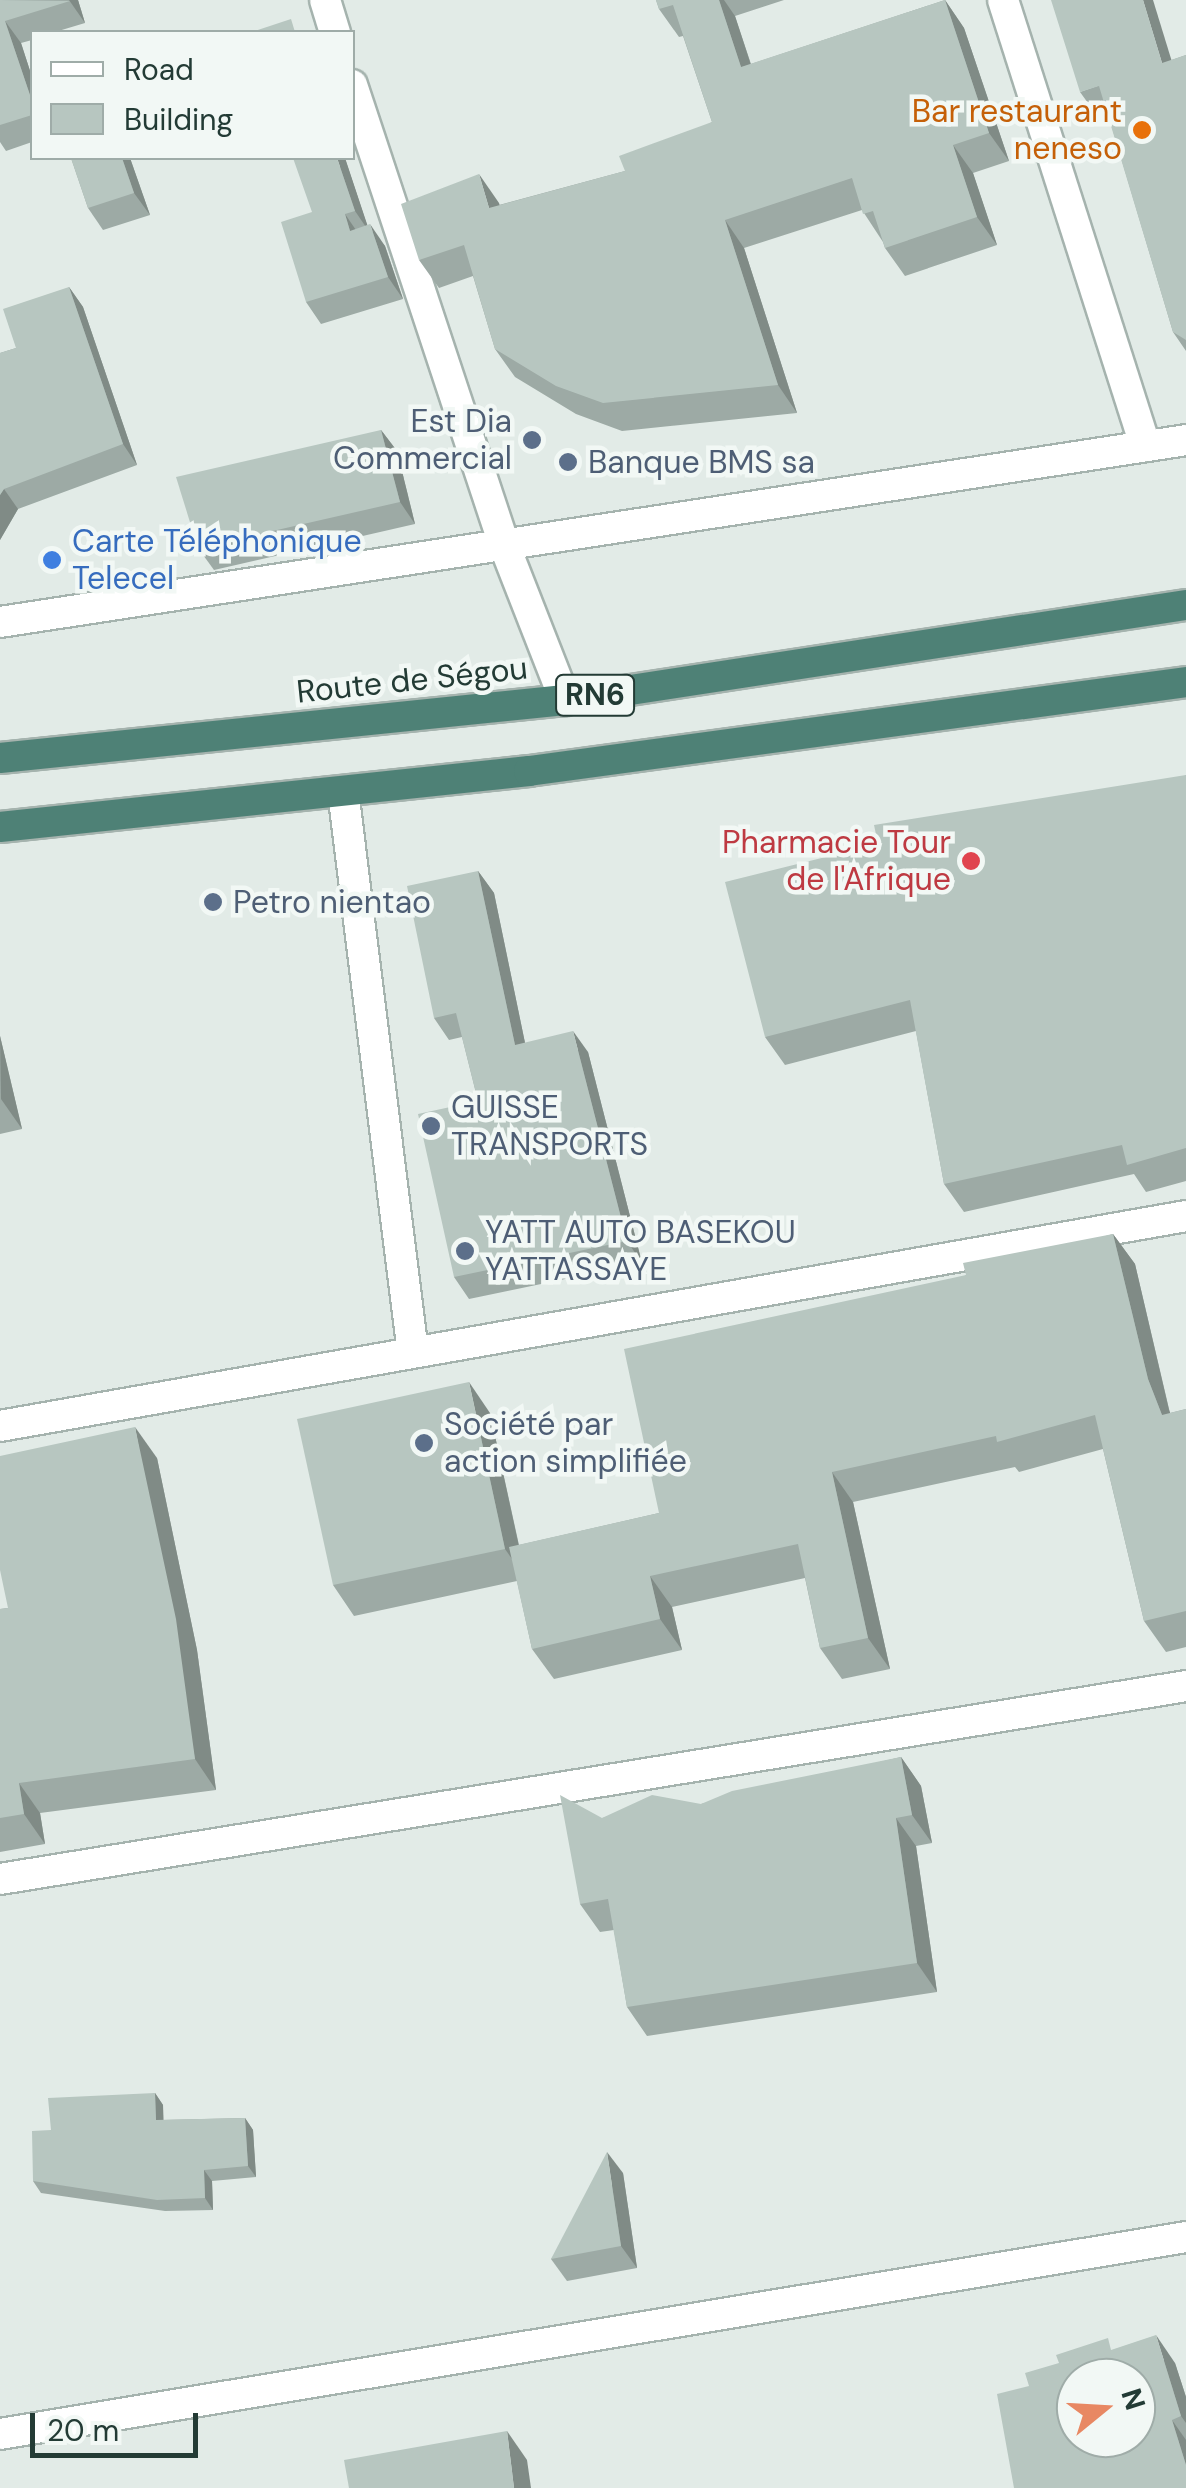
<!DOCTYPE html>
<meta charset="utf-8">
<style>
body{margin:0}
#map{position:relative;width:1186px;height:2488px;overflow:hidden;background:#e2ebe7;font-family:"DM Sans",sans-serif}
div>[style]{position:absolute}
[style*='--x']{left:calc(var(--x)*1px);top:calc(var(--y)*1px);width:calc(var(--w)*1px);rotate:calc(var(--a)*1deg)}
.roads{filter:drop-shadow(2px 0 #a5b3ae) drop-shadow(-2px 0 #a5b3ae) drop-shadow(0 2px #a5b3ae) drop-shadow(0 -2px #a5b3ae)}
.minor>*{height:30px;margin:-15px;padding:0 15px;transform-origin:15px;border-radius:15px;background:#fff}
.trunk>*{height:30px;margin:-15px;padding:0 15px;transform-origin:15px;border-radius:15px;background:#4e8176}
.wall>*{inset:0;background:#9daaa5}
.shaded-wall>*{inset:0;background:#808b86}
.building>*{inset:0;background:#b7c6c0}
.dots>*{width:28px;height:28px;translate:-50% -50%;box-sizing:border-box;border:5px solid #f2f8f5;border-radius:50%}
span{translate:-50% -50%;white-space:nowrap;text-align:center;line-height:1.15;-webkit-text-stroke:9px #f2f8f5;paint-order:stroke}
.shield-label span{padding:2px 8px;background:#f2f8f5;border:2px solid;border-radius:8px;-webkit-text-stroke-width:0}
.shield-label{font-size:30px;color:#233b35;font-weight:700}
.food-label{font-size:32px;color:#c56008}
.right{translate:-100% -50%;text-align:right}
.service-label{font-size:32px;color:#4e5e75}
.left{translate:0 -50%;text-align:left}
.shop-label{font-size:32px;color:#366cbe}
.street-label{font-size:32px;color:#233b35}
.health-label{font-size:32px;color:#be3a42}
.legend{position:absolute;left:30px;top:30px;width:325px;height:130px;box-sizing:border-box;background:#f2f8f5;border:2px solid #9faca8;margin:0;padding:12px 18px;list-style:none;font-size:30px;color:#233b35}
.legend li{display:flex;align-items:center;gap:20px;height:50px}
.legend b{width:50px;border:2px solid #9faca8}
.north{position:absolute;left:1056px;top:2358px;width:100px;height:100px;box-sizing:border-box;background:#f2f8f5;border:2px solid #9faca8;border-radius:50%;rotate:72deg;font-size:28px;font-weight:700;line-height:40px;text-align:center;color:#233b35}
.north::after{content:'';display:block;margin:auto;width:35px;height:45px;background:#e88863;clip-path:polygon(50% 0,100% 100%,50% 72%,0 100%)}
.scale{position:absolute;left:30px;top:2413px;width:168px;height:45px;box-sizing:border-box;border:5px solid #233b35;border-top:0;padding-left:12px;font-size:30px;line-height:35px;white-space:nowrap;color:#233b35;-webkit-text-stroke:8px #f2f8f5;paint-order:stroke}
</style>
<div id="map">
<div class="roads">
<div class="minor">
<div style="--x:325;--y:0;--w:34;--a:73"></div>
<div style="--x:1003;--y:0;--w:468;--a:72.3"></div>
<div style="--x:352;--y:85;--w:481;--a:71.7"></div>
<div style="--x:503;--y:542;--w:170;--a:68.6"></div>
<div style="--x:0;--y:622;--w:1200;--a:-8.72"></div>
<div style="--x:343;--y:791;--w:566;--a:82.9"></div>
<div style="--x:0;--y:1426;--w:1204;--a:-10.04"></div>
<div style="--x:0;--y:1879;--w:1202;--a:-9.24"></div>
<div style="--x:0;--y:2434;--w:1202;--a:-9.43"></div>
</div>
<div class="trunk">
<div style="--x:0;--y:758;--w:568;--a:-5.86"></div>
<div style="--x:565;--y:700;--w:628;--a:-8.7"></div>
<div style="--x:0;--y:827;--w:532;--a:-6.04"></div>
<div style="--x:529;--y:771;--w:663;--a:-7.71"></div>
</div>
</div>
<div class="wall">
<div style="clip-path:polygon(0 0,78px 0,85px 23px,55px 32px,32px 32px,32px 40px,21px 43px,32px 77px,32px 142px,6px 151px,0 142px)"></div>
<div style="clip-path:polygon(656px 0,784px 0,735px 16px,751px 64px,945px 0,964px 28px,1009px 161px,973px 173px,997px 245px,905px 276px,885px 248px,883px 242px,862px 210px,744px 248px,797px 413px,622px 431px,576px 414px,515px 377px,495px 349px,473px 276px,439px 288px,419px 260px,499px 203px,499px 205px,625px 171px,712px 122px,683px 36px,679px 37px,659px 9px)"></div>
<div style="clip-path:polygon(1186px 55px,1186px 351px,1173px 332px,1108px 114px,1098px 117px,1080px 92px)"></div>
<div style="clip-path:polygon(71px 158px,130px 158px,150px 215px,103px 230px,88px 208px)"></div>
<div style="clip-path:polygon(345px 158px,367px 225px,385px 246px,403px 299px,321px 324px,306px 302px,312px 212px)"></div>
<div style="clip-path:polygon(69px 287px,83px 307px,137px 465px,18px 509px,0 540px,0 353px,16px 348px)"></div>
<div style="clip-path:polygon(381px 430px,397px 451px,415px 524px,214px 570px,198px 548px)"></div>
<div style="clip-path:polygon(1186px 775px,1186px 1181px,1146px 1192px,1134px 1174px,964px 1212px,944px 1184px,916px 1031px,785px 1065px,765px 1037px)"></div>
<div style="clip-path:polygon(478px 871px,494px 893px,525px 1043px,588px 1052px,642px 1263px,469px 1299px,454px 1277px,478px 1101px,462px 1037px,449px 1040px,434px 1018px)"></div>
<div style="clip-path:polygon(0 1036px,22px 1129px,0 1134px)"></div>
<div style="clip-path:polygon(1113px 1234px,1135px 1264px,1170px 1413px,1186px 1409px,1186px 1647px,1166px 1652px,1144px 1621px,1103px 1449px,1019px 1472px,1015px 1467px,853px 1502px,890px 1669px,842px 1679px,820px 1648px,805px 1578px,672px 1607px,682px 1650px,554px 1679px,532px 1649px,517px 1581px,354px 1616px,333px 1585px,490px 1413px,519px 1545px,659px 1513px,966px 1275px)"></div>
<div style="clip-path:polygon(157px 1458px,197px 1650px,216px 1790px,40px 1813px,45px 1844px,0 1852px,0 1609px,8px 1608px)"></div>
<div style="clip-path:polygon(901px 1757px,921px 1786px,932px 1843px,916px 1846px,937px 1992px,647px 2036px,627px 2007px,614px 1930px,600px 1932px,580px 1904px,602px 1818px,701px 1804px)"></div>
<div style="clip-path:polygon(155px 2093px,163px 2105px,163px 2120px,245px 2118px,253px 2130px,256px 2177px,212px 2181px,213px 2210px,165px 2211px,41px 2193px,33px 2181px,51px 2130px)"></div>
<div style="clip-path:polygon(623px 2173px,637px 2268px,567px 2281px,551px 2259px)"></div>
<div style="clip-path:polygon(1115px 2349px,1175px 2363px,1186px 2397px,1186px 2488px)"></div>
</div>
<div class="shaded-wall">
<div style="clip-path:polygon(69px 0,78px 0,85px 23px)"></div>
<div style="clip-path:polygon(719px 0,724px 0,735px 16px,761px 96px,741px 67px)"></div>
<div style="clip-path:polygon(945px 0,964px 28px,1009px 161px,989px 133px)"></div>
<div style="clip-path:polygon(1143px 0,1153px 0,1180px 88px,1162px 63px)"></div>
<div style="clip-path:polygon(5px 21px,21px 43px,32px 77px,32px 101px)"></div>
<div style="clip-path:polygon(953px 145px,973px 173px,997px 245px,977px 217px)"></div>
<div style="clip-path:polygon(122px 158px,130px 158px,150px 215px,134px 193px)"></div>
<div style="clip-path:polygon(337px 158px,345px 158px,370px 233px,355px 211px)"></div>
<div style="clip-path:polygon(479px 174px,499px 203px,509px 236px,489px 208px)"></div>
<div style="clip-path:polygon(345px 214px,360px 236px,350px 231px)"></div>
<div style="clip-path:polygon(725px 220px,744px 248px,797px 413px,778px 385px)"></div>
<div style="clip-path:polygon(370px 224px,385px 246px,403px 299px,388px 277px)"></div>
<div style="clip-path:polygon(69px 287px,83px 307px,137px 465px,123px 444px)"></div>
<div style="clip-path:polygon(381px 430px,397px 451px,415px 524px,400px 502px)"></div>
<div style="clip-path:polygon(4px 489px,18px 509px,0 540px,0 495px)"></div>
<div style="clip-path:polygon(478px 871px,494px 893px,530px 1067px,515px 1045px)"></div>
<div style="clip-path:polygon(573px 1031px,588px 1052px,642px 1263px,627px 1241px)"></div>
<div style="clip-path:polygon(0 1036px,22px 1129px,1px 1099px)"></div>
<div style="clip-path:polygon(1113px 1234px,1135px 1264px,1169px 1410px,1183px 1445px,1162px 1415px,1148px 1379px)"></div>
<div style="clip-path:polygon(469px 1382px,490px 1413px,526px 1579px,505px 1549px)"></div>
<div style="clip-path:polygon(135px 1427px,157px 1458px,197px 1650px,216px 1790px,195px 1759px)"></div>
<div style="clip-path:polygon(832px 1472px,853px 1502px,890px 1669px,868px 1638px)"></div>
<div style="clip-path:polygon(650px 1576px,672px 1607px,682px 1650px,660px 1619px)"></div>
<div style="clip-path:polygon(901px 1757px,921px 1786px,932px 1843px,912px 1815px)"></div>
<div style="clip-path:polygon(19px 1783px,40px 1813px,45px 1844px,24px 1814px)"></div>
<div style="clip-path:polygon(896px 1818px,916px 1846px,937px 1992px,917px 1963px)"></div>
<div style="clip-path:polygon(155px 2093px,163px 2105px,164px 2132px,156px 2120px)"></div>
<div style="clip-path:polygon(245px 2118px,253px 2130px,256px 2177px,248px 2166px)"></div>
<div style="clip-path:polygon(607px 2152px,623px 2173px,637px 2268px,621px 2246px)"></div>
<div style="clip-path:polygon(204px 2170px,212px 2181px,213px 2210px,205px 2198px)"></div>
<div style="clip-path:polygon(1156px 2335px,1175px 2363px,1186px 2397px,1186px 2423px,1181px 2416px)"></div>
<div style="clip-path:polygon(1172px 2420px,1186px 2440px,1186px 2465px)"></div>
<div style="clip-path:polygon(507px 2431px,527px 2460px,531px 2488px,514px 2488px)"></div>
</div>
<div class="building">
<div style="clip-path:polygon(0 0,70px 1px,5px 21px,32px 101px,32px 115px,0 125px)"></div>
<div style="clip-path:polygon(656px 0,719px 0,741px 67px,945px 0,989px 133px,953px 145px,977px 217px,885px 248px,873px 211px,863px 214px,852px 178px,725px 220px,778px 385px,603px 403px,556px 386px,495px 349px,464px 245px,419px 260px,401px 204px,479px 174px,489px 208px,625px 171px,619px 156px,712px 122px,673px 5px,659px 9px)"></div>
<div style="clip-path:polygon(1051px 0,1143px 0,1162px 63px,1186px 55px,1186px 340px,1173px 332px,1099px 86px,1080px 92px)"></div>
<div style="clip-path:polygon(291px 19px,295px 32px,252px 32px)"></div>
<div style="clip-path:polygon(71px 158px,122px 158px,134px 193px,88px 208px)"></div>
<div style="clip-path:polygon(293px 158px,337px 158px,355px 211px,345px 214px,350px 231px,370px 224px,388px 277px,306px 302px,281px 222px,312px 212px)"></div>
<div style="clip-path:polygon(69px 287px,123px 444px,4px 489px,0 495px,0 353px,16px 348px,3px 309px)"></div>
<div style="clip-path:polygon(381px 430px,400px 502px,198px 548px,176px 477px)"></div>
<div style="clip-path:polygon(1186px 775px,1186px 1148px,1127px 1165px,1122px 1145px,944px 1184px,910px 1000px,765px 1037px,725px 882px,878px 844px,874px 825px)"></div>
<div style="clip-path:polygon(478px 871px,515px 1045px,573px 1031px,627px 1241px,454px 1277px,418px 1114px,478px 1101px,456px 1013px,434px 1018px,407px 886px)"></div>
<div style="clip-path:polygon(1113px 1234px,1148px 1379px,1162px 1415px,1186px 1409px,1186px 1611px,1144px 1621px,1095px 1415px,997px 1442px,996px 1436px,832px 1472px,868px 1638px,820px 1648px,798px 1544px,650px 1576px,660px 1619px,532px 1649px,509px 1547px,659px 1513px,624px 1349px,966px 1275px,963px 1263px)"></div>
<div style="clip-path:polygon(469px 1382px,505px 1549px,333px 1585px,297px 1419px)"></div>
<div style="clip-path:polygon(135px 1427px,176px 1619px,195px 1759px,19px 1783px,24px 1814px,0 1818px,0 1609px,8px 1608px,0 1570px,0 1456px)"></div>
<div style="clip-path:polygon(901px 1757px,912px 1815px,896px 1818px,917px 1963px,627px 2007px,608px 1899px,580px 1904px,560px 1795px,602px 1818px,652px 1795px,701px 1804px,732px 1791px)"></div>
<div style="clip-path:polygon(155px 2093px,156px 2120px,245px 2118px,248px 2166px,204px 2170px,205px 2198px,157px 2200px,33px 2181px,32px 2131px,51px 2130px,48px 2098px)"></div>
<div style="clip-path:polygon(607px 2152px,621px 2246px,551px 2259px)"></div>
<div style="clip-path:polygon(evenodd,1156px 2335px,1181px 2416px,1172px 2420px,1186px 2465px,1186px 2488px,1014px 2488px,997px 2394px,1029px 2386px,1025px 2373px,1059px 2363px,1056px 2355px,1108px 2338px,1111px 2350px,1156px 2335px,1076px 2378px,1136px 2378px,1136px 2438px,1076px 2438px,1076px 2378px)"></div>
<div style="clip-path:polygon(507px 2431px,514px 2488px,349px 2488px,344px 2460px)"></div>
</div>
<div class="dots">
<div style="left:1142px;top:130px;background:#e8710a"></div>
<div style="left:532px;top:440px;background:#5c6f8a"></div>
<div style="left:568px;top:462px;background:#5c6f8a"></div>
<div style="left:52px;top:560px;background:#3f7fe0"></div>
<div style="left:971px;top:861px;background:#e0444e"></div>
<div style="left:213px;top:902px;background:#5c6f8a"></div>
<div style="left:431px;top:1126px;background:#5c6f8a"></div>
<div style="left:465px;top:1251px;background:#5c6f8a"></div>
<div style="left:424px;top:1443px;background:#5c6f8a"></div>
</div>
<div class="shield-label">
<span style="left:595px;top:695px">RN6</span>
</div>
<div class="food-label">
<span class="right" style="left:1122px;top:130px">Bar restaurant<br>neneso</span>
</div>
<div class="service-label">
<span class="right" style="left:512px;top:440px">Est Dia<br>Commercial</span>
<span class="left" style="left:588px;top:462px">Banque BMS sa</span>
<span class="left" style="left:233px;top:902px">Petro nientao</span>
<span class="left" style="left:451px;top:1126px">GUISSE<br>TRANSPORTS</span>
<span class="left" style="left:485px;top:1251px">YATT AUTO BASEKOU<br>YATTASSAYE</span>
<span class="left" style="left:444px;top:1443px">Société par<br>action simplifiée</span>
</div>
<div class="shop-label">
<span class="left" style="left:72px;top:560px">Carte Téléphonique<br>Telecel</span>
</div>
<div class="street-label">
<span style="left:412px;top:680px;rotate:-6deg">Route de Ségou</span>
</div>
<div class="health-label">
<span class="right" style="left:951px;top:861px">Pharmacie Tour<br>de l'Afrique</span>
</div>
<ul class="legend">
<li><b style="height:12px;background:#fff"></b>Road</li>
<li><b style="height:28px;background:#b7c6c0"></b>Building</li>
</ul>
<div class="north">N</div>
<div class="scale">20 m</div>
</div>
